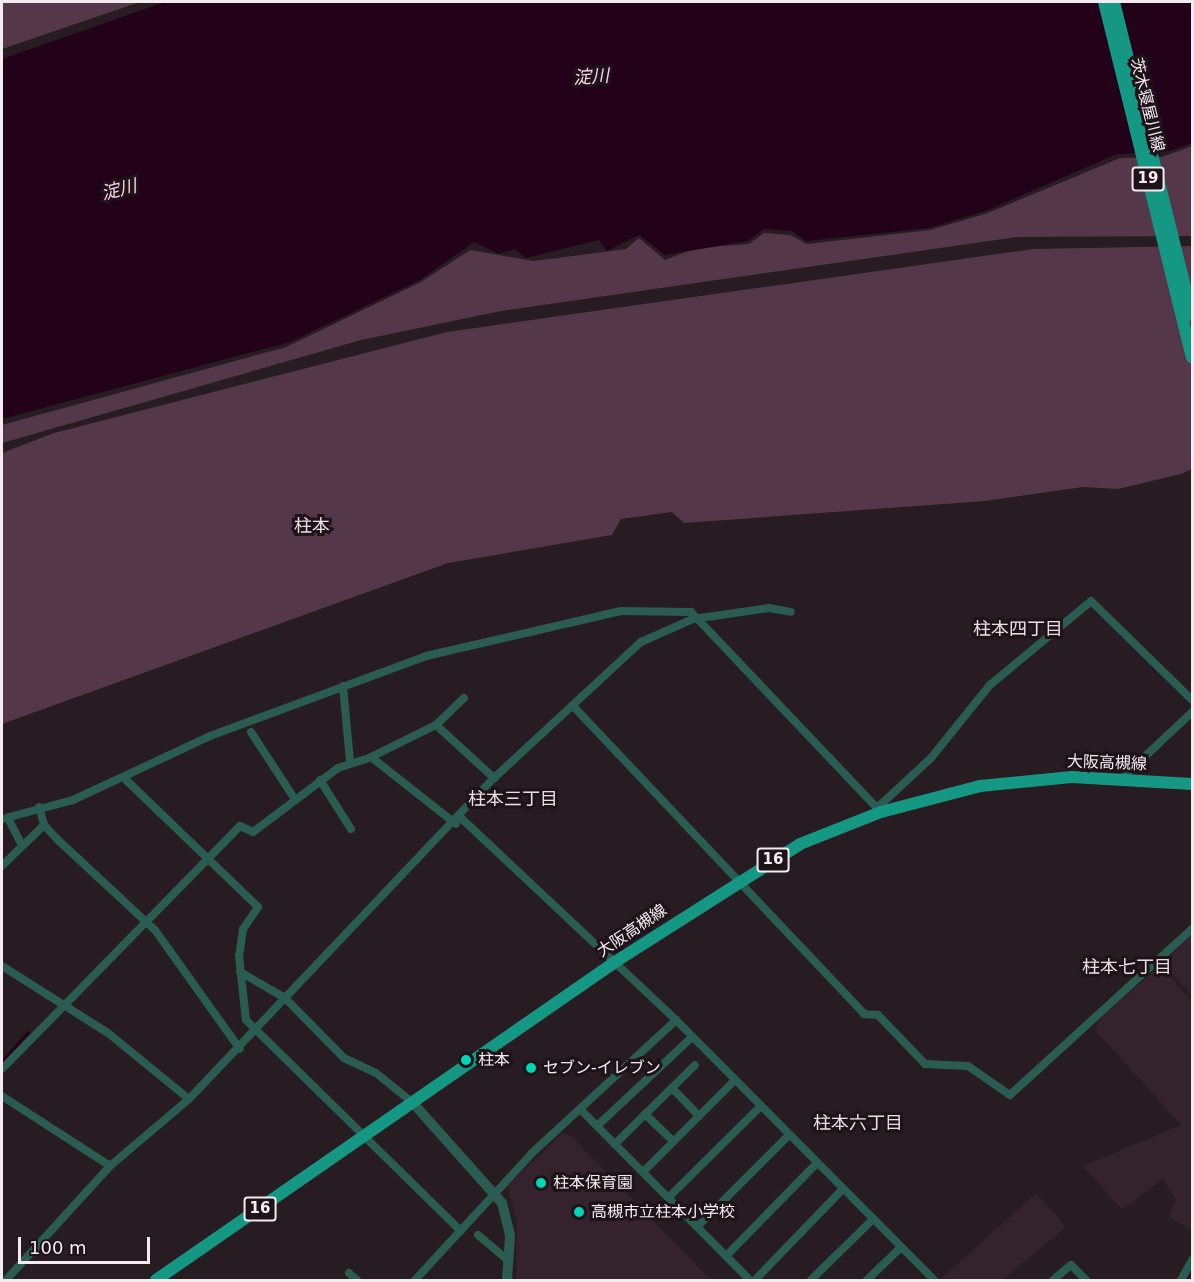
<!DOCTYPE html>
<meta charset="utf-8">
<style>
body{margin:0}
#map{position:relative;width:1194px;height:1282px;overflow:hidden;background:#271c22;font-family:"DejaVu Sans","Noto Sans JP",sans-serif}
div>[style]{position:absolute}
[style*='--x']{left:calc(var(--x)*1px);top:calc(var(--y)*1px);width:calc(var(--w)*1px);rotate:calc(var(--a)*1deg)}
.built>*{inset:0;background:#34232d}
.green>*{inset:0;background:#543749}
.water>*{inset:0;background:#230219}
.stream>*{height:3px;margin:-1.5px;padding:0 1.5px;transform-origin:1.5px;border-radius:1.5px;background:#230219}
.minor>*{height:8px;margin:-4px;padding:0 4px;transform-origin:4px;border-radius:4px;background:#2a5c51}
.tertiary>*{height:10px;margin:-5px;padding:0 5px;transform-origin:5px;border-radius:5px;background:#2a5c51}
.primary>*{height:12px;margin:-6px;padding:0 6px;transform-origin:6px;border-radius:6px;background:#159883}
.dots>*{width:16px;height:16px;translate:-50% -50%;box-sizing:border-box;border:3px solid #1d1319;border-radius:50%}
span{translate:-50% -50%;white-space:nowrap;text-align:center;line-height:1.15;-webkit-text-stroke:6px #1d1319;paint-order:stroke}
.shield-label span{padding:2px 4px;background:#1d1319;border:2px solid;border-radius:4px;-webkit-text-stroke-width:0}
.shield-label{font-size:15px;color:#f3ebef;font-weight:700}
.street-label{font-size:16px;color:#f3ebef}
.poi-label{font-size:16px;color:#f3ebef}
.left{translate:0 -50%;text-align:left}
.water-label{font-size:18px;color:#fdd1eb;font-style:italic}
.neighbourhood-label{font-size:18px;color:#ecdde5}
.frame{position:absolute;inset:0;border:3px solid #f3ebef;pointer-events:none}
.scale{position:absolute;left:18px;top:1237px;width:132px;height:27px;box-sizing:border-box;border:3px solid #f3ebef;border-top:0;padding-left:8px;font-size:18px;line-height:21px;white-space:nowrap;color:#f3ebef;-webkit-text-stroke:4px #1d1319;paint-order:stroke}
</style>
<div id="map">
<div class="built">
<div style="clip-path:polygon(1192px 935px,1192px 996px,1163px 963px)"></div>
<div style="clip-path:polygon(1160px 966px,1192px 1001px,1192px 1230px,1169px 1217px,1176px 1200px,1163px 1179px,1122px 1210px,1083px 1166px,1181px 1125px,1095px 1030px,1102px 1017px)"></div>
<div style="clip-path:polygon(563px 1133px,570px 1135px,711px 1280px,516px 1280px,517px 1223px,507px 1186px)"></div>
<div style="clip-path:polygon(1036px 1193px,1066px 1227px,1002px 1280px,940px 1280px)"></div>
</div>
<div class="green">
<div style="clip-path:polygon(2px 2px,140px 2px,2px 49px)"></div>
<div style="clip-path:polygon(1192px 146px,1192px 236px,1017px 237px,501px 311px,361px 340px,2px 443px,2px 425px,286px 347px,421px 282px,470px 250px,534px 261px,626px 249px,639px 238px,665px 260px,696px 248px,749px 244px,764px 233px,790px 235px,807px 244px,930px 230px,988px 213px,1120px 158px,1162px 157px)"></div>
<div style="clip-path:polygon(1192px 246px,1192px 469px,1181px 474px,1118px 489px,1083px 487px,985px 501px,684px 523px,672px 512px,621px 519px,612px 535px,448px 563px,2px 724px,2px 453px,54px 433px,447px 332px,1033px 249px)"></div>
</div>
<div class="water">
<div style="clip-path:polygon(165px 2px,1192px 2px,1192px 143px,1170px 151px,1117px 154px,988px 210px,929px 228px,806px 241px,792px 231px,764px 229px,748px 241px,665px 255px,639px 235px,607px 251px,599px 240px,526px 258px,515px 249px,499px 254px,474px 242px,420px 280px,290px 342px,2px 419px,2px 59px)"></div>
</div>
<div class="stream">
<div style="--x:2;--y:1061;--w:39;--a:-48"></div>
</div>
<div class="minor">
<div style="--x:343;--y:686;--w:76;--a:84.7"></div>
<div style="--x:574;--y:707;--w:422;--a:46.6"></div>
<div style="--x:864;--y:1014;--w:14;--a:4"></div>
<div style="--x:878;--y:1015;--w:68;--a:46.2"></div>
<div style="--x:925;--y:1064;--w:43;--a:2.7"></div>
<div style="--x:968;--y:1066;--w:51;--a:34.6"></div>
<div style="--x:1010;--y:1095;--w:246;--a:-42.4"></div>
<div style="--x:436;--y:725;--w:79;--a:42.4"></div>
<div style="--x:251;--y:732;--w:79;--a:56.9"></div>
<div style="--x:371;--y:757;--w:72;--a:-26.2"></div>
<div style="--x:436;--y:725;--w:39;--a:-44"></div>
<div style="--x:124;--y:778;--w:186;--a:43.9"></div>
<div style="--x:258;--y:907;--w:27;--a:124"></div>
<div style="--x:243;--y:929;--w:27;--a:98"></div>
<div style="--x:239;--y:956;--w:64;--a:83.8"></div>
<div style="--x:246;--y:1020;--w:301;--a:44.5"></div>
<div style="--x:1121;--y:779;--w:98;--a:-43.3"></div>
<div style="--x:320;--y:780;--w:58;--a:57.7"></div>
<div style="--x:39;--y:807;--w:19;--a:74"></div>
<div style="--x:44;--y:825;--w:21;--a:47"></div>
<div style="--x:58;--y:840;--w:132;--a:42.9"></div>
<div style="--x:155;--y:930;--w:146;--a:54.5"></div>
<div style="--x:877;--y:808;--w:74;--a:-42.8"></div>
<div style="--x:931;--y:758;--w:94;--a:-51.1"></div>
<div style="--x:990;--y:685;--w:131;--a:-39.7"></div>
<div style="--x:1091;--y:601;--w:141;--a:44.4"></div>
<div style="--x:8;--y:818;--w:31;--a:63"></div>
<div style="--x:461;--y:818;--w:295;--a:43.2"></div>
<div style="--x:676;--y:1020;--w:366;--a:45.2"></div>
<div style="--x:2;--y:819;--w:73;--a:-15"></div>
<div style="--x:73;--y:800;--w:151;--a:-25"></div>
<div style="--x:210;--y:736;--w:230;--a:-20.3"></div>
<div style="--x:426;--y:656;--w:200;--a:-13"></div>
<div style="--x:621;--y:611;--w:70;--a:0.8"></div>
<div style="--x:691;--y:612;--w:276;--a:46.5"></div>
<div style="--x:2;--y:866;--w:59;--a:-44.3"></div>
<div style="--x:2;--y:966;--w:125;--a:32.3"></div>
<div style="--x:108;--y:1033;--w:104;--a:39.2"></div>
<div style="--x:189;--y:1099;--w:443;--a:-46.5"></div>
<div style="--x:494;--y:778;--w:200;--a:-42.8"></div>
<div style="--x:641;--y:642;--w:57;--a:-23.9"></div>
<div style="--x:693;--y:619;--w:77;--a:-8.2"></div>
<div style="--x:769;--y:608;--w:22;--a:10"></div>
<div style="--x:240;--y:972;--w:52;--a:30"></div>
<div style="--x:285;--y:998;--w:84;--a:45.5"></div>
<div style="--x:344;--y:1058;--w:35;--a:25"></div>
<div style="--x:376;--y:1073;--w:48;--a:39"></div>
<div style="--x:2;--y:1069;--w:340;--a:-45.6"></div>
<div style="--x:240;--y:826;--w:14;--a:25"></div>
<div style="--x:253;--y:832;--w:106;--a:-37"></div>
<div style="--x:338;--y:768;--w:35;--a:-18"></div>
<div style="--x:371;--y:757;--w:108;--a:38.2"></div>
<div style="--x:672;--y:1088;--w:39;--a:46"></div>
<div style="--x:2;--y:1096;--w:129;--a:32.9"></div>
<div style="--x:580;--y:1109;--w:241;--a:45.2"></div>
<div style="--x:645;--y:1114;--w:39;--a:44"></div>
<div style="--x:597;--y:1126;--w:130;--a:-43.1"></div>
<div style="--x:615;--y:1144;--w:112;--a:-44.6"></div>
<div style="--x:643;--y:1172;--w:129;--a:-45"></div>
<div style="--x:669;--y:1197;--w:128;--a:-44.7"></div>
<div style="--x:697;--y:1227;--w:130;--a:-45"></div>
<div style="--x:478;--y:1235;--w:40;--a:40"></div>
<div style="--x:726;--y:1256;--w:130;--a:-45.6"></div>
<div style="--x:349;--y:1273;--w:11;--a:41"></div>
<div style="--x:6;--y:1280;--w:154;--a:-47.6"></div>
<div style="--x:110;--y:1166;--w:104;--a:-40.3"></div>
<div style="--x:415;--y:1280;--w:173;--a:-47.3"></div>
<div style="--x:532;--y:1153;--w:196;--a:-42.7"></div>
<div style="--x:755;--y:1280;--w:127;--a:-46"></div>
<div style="--x:811;--y:1280;--w:87;--a:-44.5"></div>
<div style="--x:867;--y:1280;--w:47;--a:-44.1"></div>
<div style="--x:1053;--y:1280;--w:23;--a:-40"></div>
<div style="--x:1071;--y:1265;--w:21;--a:45"></div>
<div style="--x:1181;--y:1280;--w:23;--a:-61"></div>
</div>
<div class="tertiary">
<div style="--x:413;--y:1103;--w:134;--a:48.3"></div>
<div style="--x:502;--y:1203;--w:34;--a:76"></div>
<div style="--x:510;--y:1236;--w:44;--a:93.9"></div>
</div>
<div class="primary">
<div style="--x:1104;--y:2;--w:366;--a:76.1"></div>
<div style="--x:1114;--y:2;--w:323;--a:76"></div>
<div style="--x:156;--y:1280;--w:558;--a:-34.71"></div>
<div style="--x:615;--y:962;--w:219;--a:-32.5"></div>
<div style="--x:800;--y:844;--w:87;--a:-21.6"></div>
<div style="--x:881;--y:812;--w:102;--a:-14.7"></div>
<div style="--x:980;--y:786;--w:92;--a:-5.6"></div>
<div style="--x:1072;--y:777;--w:120;--a:3.3"></div>
</div>
<div class="dots">
<div style="left:466px;top:1060px;background:#01d5b7"></div>
<div style="left:531px;top:1068px;background:#01d5b7"></div>
<div style="left:541px;top:1183px;background:#01d5b7"></div>
<div style="left:579px;top:1212px;background:#01d5b7"></div>
</div>
<div class="shield-label">
<span style="left:1148px;top:179px">19</span>
<span style="left:773px;top:860px">16</span>
<span style="left:260px;top:1209px">16</span>
</div>
<div class="street-label">
<span style="left:1147px;top:105px;rotate:76deg">茨木寝屋川線</span>
<span style="left:1107px;top:763px;rotate:2deg">大阪高槻線</span>
<span style="left:632px;top:931px;rotate:-34deg">大阪高槻線</span>
</div>
<div class="poi-label">
<span class="left" style="left:478px;top:1060px">柱本</span>
<span class="left" style="left:543px;top:1068px">セブン-イレブン</span>
<span class="left" style="left:553px;top:1183px">柱本保育園</span>
<span class="left" style="left:591px;top:1212px">高槻市立柱本小学校</span>
</div>
<div class="water-label">
<span style="left:591px;top:77px;rotate:-4deg">淀川</span>
<span style="left:119px;top:190px;rotate:-14deg">淀川</span>
</div>
<div class="neighbourhood-label">
<span style="left:312px;top:526px">柱本</span>
<span style="left:1018px;top:629px">柱本四丁目</span>
<span style="left:513px;top:799px">柱本三丁目</span>
<span style="left:1127px;top:967px">柱本七丁目</span>
<span style="left:858px;top:1123px">柱本六丁目</span>
</div>
<div class="frame"></div>
<div class="scale">100 m</div>
</div>
